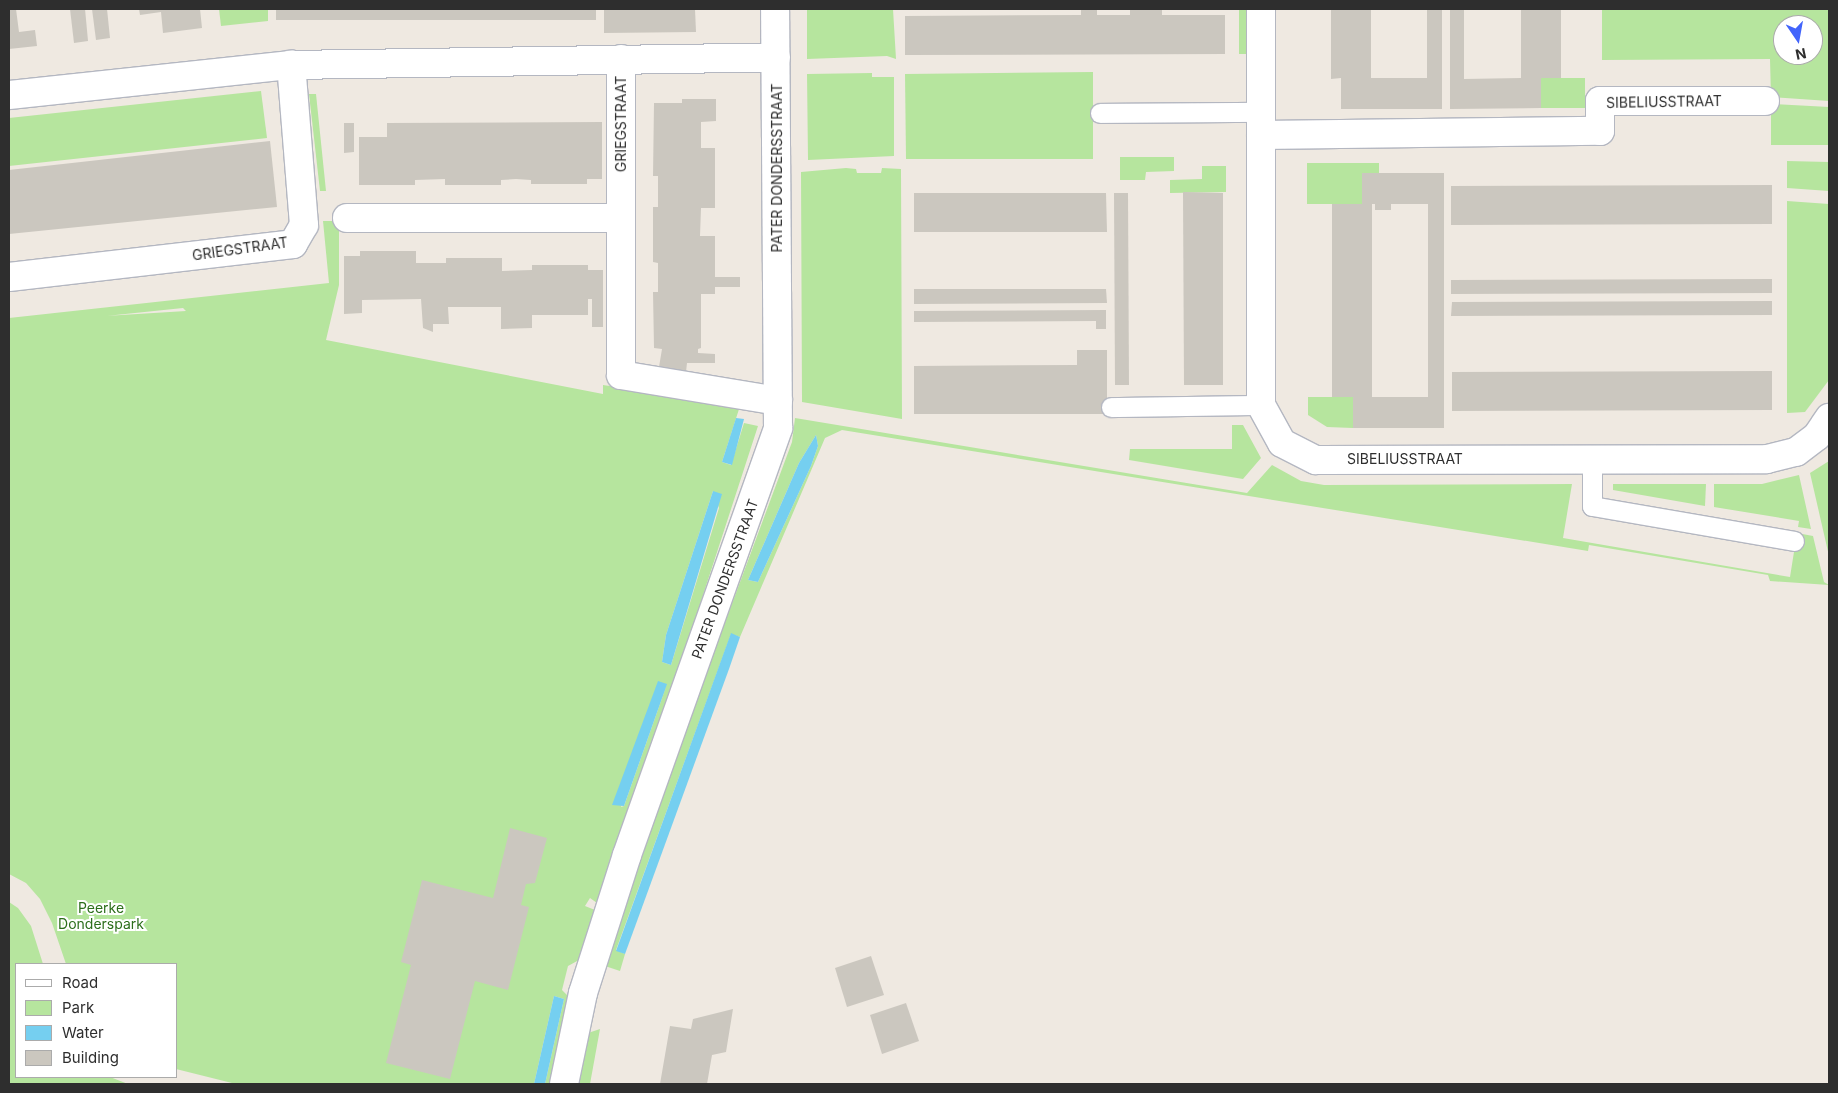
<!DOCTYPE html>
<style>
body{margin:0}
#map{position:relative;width:1838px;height:1093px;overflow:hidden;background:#efe9e1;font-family:Inter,sans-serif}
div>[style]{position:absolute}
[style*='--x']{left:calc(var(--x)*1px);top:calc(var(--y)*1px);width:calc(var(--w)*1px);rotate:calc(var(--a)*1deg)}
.green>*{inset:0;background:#b6e59e}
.water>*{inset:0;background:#75cff0}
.building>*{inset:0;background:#cbc7bf}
.roads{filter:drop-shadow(1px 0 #b4b7c1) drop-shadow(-1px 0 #b4b7c1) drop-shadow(0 1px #b4b7c1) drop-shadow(0 -1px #b4b7c1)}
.service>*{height:19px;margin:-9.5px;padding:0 9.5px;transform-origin:9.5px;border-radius:9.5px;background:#fff}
.minor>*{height:28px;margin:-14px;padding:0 14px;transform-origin:14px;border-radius:14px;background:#fff}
span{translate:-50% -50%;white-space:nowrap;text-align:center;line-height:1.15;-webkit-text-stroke:4px #fff;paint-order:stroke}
.street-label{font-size:14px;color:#2e2e2e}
.park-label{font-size:14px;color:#2c6e1b}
.frame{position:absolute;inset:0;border:10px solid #2e2e2e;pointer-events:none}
.legend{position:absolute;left:15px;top:963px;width:162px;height:115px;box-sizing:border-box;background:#fff;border:1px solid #ababab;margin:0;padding:6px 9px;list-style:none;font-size:15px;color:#2e2e2e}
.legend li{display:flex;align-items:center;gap:10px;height:25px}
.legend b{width:25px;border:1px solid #ababab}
.north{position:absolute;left:1773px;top:15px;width:50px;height:50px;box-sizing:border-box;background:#fff;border:1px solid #ababab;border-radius:50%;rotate:168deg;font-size:14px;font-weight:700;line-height:20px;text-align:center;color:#2e2e2e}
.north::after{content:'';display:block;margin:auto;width:18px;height:22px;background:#4264fb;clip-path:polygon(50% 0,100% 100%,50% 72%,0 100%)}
</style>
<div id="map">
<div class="green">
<div style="clip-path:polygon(219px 9px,268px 9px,268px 21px,221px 26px)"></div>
<div style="clip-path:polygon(807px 9px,893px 9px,896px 59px,887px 56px,807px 59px)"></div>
<div style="clip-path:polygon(1239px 9px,1253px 9px,1253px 54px,1239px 54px)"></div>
<div style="clip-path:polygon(evenodd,1602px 9px,1829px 9px,1829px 101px,1771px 97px,1770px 59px,1602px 60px,1602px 9px,1783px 25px,1813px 25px,1813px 55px,1783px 55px,1783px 25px)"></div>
<div style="clip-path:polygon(1093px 72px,1093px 159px,906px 159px,905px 74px)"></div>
<div style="clip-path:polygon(872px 73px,872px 77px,894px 77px,894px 156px,808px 160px,807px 74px)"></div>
<div style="clip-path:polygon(1541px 78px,1585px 78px,1585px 108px,1541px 108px)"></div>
<div style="clip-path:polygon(261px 91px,267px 138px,9px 166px,9px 118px)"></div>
<div style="clip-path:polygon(309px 94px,316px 94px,326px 191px,320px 191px)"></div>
<div style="clip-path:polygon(1771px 104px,1829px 107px,1829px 145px,1771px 145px)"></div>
<div style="clip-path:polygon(1120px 157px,1174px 157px,1174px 171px,1146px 172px,1145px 180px,1120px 180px)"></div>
<div style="clip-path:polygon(1787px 161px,1829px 162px,1829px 191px,1787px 188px)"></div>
<div style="clip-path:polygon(1307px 163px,1379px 163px,1379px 173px,1362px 174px,1362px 204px,1307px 204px)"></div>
<div style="clip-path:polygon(1202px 166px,1226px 166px,1226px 192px,1170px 193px,1170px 180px,1202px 179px)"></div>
<div style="clip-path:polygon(846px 168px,856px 169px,857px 173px,881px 173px,882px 168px,901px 169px,902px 419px,802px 402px,801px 172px)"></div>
<div style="clip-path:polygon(1787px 201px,1829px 204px,1829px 380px,1805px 412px,1787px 413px)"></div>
<div style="clip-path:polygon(evenodd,323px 221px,343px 221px,343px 231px,339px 231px,339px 285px,326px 340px,603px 394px,603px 385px,740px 406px,722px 462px,731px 465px,744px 423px,758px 426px,680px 666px,597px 903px,590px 898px,585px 906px,595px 910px,579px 960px,568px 966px,562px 990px,568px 996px,551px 1084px,545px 1084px,564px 999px,554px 996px,534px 1084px,236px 1084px,176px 1069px,176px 964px,66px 964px,52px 923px,40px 899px,26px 883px,9px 874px,9px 318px,329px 283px,323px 221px,183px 308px,186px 311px,105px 316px,106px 316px,183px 308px,323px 221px,713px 491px,719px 508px,671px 665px,662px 662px,666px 635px,713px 491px,323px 221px,667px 684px,624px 806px,621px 807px,667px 684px)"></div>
<div style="clip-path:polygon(1308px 397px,1353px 397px,1353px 428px,1327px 427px,1308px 415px)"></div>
<div style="clip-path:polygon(evenodd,795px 418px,1247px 493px,1272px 465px,1301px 481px,1324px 485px,1572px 484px,1563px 538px,1790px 577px,1797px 533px,1813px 536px,1824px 582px,1829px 585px,1770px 581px,1768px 575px,1589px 545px,1588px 551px,842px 430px,825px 438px,740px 637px,731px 634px,616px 950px,625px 954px,620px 971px,605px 966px,681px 741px,792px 442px,795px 418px,816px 435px,818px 446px,811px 466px,758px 582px,748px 580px,799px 463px,816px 435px)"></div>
<div style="clip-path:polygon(1232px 425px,1243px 425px,1261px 458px,1243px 479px,1129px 460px,1130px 449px,1232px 449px)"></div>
<div style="clip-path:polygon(1829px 461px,1829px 556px,1810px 473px)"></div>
<div style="clip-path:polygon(1799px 475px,1811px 529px,1798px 527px,1799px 521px,1714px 507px,1714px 484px,1762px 484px)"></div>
<div style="clip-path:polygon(1613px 484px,1706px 484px,1705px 506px,1613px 490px)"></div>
<div style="clip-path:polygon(9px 902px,18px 908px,31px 926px,43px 964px,16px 964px,16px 1077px,110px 1077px,128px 1084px,9px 1084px)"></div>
<div style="clip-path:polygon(600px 1029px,590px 1084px,578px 1084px,588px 1033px)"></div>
</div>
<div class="water">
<div style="clip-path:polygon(736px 418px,744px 419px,732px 465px,722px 462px)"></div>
<div style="clip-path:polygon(816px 435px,818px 446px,811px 466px,758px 582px,748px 580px,799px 463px)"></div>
<div style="clip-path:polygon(713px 491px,722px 494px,671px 665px,662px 662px,666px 635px)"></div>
<div style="clip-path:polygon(731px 633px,740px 637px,729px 669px,625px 954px,616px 951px)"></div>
<div style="clip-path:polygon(658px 681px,667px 684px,624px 806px,612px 805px)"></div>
<div style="clip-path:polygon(554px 996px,564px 999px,545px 1084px,534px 1084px)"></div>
</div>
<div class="building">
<div style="clip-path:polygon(9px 9px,16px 9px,19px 32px,35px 30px,37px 46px,9px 49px)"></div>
<div style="clip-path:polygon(70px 9px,85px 9px,88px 41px,74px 43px)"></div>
<div style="clip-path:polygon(92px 9px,107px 9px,110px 38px,96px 40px)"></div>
<div style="clip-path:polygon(139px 9px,200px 9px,202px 28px,163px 33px,161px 12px,140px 15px)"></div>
<div style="clip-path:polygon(276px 9px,596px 9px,596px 20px,276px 20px)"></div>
<div style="clip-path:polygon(604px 9px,695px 9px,696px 32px,604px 33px)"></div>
<div style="clip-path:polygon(1081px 9px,1097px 9px,1097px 15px,1130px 15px,1130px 9px,1162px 9px,1162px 15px,1225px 15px,1225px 54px,905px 55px,905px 16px,1081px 15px)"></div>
<div style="clip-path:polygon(1331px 9px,1371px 9px,1371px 78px,1427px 78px,1427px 9px,1442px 9px,1442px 109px,1341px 109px,1341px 78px,1331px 79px)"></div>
<div style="clip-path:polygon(1450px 9px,1464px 9px,1464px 79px,1521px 78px,1521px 9px,1561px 9px,1561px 78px,1541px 78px,1541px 108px,1450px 109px)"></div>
<div style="clip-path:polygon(682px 99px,716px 99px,716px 121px,701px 122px,701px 148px,715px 148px,715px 208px,701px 208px,700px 236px,715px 236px,715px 277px,740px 277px,740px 287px,715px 287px,715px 294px,701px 294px,701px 348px,698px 349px,698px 353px,715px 354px,715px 363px,687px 363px,686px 372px,659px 367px,662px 349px,654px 348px,653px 292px,658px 292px,658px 263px,653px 262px,653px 207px,658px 207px,658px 176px,653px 176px,654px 103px,682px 103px)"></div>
<div style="clip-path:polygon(602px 122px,602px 179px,587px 179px,587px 184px,531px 184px,531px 180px,516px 179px,501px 180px,501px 185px,445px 185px,445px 179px,415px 180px,415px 185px,359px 185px,359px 137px,387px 137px,387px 123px)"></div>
<div style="clip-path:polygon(344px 123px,354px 123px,354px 152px,344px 153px)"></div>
<div style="clip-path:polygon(270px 141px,277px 207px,9px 234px,9px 170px)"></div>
<div style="clip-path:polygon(evenodd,1362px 173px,1444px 173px,1444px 428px,1353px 428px,1353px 397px,1332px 397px,1332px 204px,1362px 204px,1362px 173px,1372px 204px,1375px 204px,1375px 210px,1391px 210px,1391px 204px,1428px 204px,1428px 397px,1372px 397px,1372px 204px)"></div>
<div style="clip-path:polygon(1772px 185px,1772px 224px,1451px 225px,1451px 186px)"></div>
<div style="clip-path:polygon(1183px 192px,1223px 193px,1223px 385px,1184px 385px)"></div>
<div style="clip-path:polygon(914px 193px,1106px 193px,1107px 232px,914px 232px)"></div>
<div style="clip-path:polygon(1114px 193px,1128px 193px,1129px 385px,1115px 385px)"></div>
<div style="clip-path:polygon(360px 251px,416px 251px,416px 263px,446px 263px,446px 258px,502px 258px,502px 271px,532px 270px,532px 265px,588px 265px,588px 270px,603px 270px,603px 327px,592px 327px,592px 299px,588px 299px,588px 315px,532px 315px,532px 328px,501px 329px,501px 307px,448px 307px,449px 324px,433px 324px,433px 332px,423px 328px,421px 299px,362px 300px,362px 313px,344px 314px,344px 256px,360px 256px)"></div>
<div style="clip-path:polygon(1772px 279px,1772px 293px,1451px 294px,1451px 280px)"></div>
<div style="clip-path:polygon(914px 289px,1106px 289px,1107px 303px,914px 304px)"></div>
<div style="clip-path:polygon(1772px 301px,1772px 315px,1451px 316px,1452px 302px)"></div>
<div style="clip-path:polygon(1106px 310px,1106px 329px,1096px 329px,1096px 321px,914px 322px,914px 311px)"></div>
<div style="clip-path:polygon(1077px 350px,1107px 350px,1107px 414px,914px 414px,914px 366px,1077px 365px)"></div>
<div style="clip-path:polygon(1772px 371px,1772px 410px,1452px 411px,1452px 372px)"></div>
<div style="clip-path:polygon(510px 828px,547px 838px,535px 883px,526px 884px,521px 905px,529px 907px,508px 990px,475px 981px,450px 1079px,386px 1063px,411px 965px,401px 962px,422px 880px,493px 898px)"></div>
<div style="clip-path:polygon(871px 956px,884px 995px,847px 1007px,835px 968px)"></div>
<div style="clip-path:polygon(906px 1003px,919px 1041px,882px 1054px,870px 1015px)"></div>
<div style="clip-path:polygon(733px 1009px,726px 1052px,712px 1055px,707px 1084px,660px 1084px,670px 1026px,691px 1029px,693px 1019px)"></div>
</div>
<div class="roads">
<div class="service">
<div style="--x:1100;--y:113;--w:161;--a:-0.4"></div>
<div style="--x:1111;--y:407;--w:150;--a:-0.8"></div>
<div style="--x:1592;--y:459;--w:47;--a:90"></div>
<div style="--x:1592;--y:506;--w:205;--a:9.8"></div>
</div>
<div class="minor">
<div style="--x:1261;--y:9;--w:396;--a:90"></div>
<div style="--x:1261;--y:405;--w:43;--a:61.1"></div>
<div style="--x:1282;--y:443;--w:38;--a:27"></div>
<div style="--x:1316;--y:460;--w:451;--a:-0.1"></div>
<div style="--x:1767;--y:459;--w:30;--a:-14"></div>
<div style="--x:1796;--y:452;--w:26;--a:-37"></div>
<div style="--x:1817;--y:436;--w:22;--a:-56"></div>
<div style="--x:621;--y:59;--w:316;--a:90"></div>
<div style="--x:621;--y:375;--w:159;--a:9.4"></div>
<div style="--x:9;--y:95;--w:284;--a:-6.1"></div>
<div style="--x:291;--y:65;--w:485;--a:-0.9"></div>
<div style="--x:1261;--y:135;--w:339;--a:-0.7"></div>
<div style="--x:1600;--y:131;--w:30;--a:-90"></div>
<div style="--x:1600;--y:101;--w:165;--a:0"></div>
<div style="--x:347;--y:218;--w:274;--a:0"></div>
<div style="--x:9;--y:277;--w:286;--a:-6.6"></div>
<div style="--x:293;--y:244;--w:22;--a:-60"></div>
<div style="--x:304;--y:225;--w:161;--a:-94.6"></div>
<div style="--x:564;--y:1084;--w:93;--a:-78.2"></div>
<div style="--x:583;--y:993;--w:145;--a:-72.3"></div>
<div style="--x:627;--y:855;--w:453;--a:-70.5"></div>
<div style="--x:778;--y:428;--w:419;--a:-90.4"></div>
</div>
</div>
<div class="street-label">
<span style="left:1664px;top:102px;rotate:-1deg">SIBELIUSSTRAAT</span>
<span style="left:621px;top:124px;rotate:-90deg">GRIEGSTRAAT</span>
<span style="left:777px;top:168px;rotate:-90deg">PATER DONDERSSTRAAT</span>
<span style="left:240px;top:249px;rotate:-8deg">GRIEGSTRAAT</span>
<span style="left:1405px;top:459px">SIBELIUSSTRAAT</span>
<span style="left:725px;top:579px;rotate:-70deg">PATER DONDERSSTRAAT</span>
</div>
<div class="park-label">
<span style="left:101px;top:916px">Peerke<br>Donderspark</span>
</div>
<div class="frame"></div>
<ul class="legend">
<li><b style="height:6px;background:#fff"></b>Road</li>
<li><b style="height:14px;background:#b6e59e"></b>Park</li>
<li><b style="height:14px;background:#75cff0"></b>Water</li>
<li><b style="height:14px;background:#cbc7bf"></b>Building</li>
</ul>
<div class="north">N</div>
</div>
